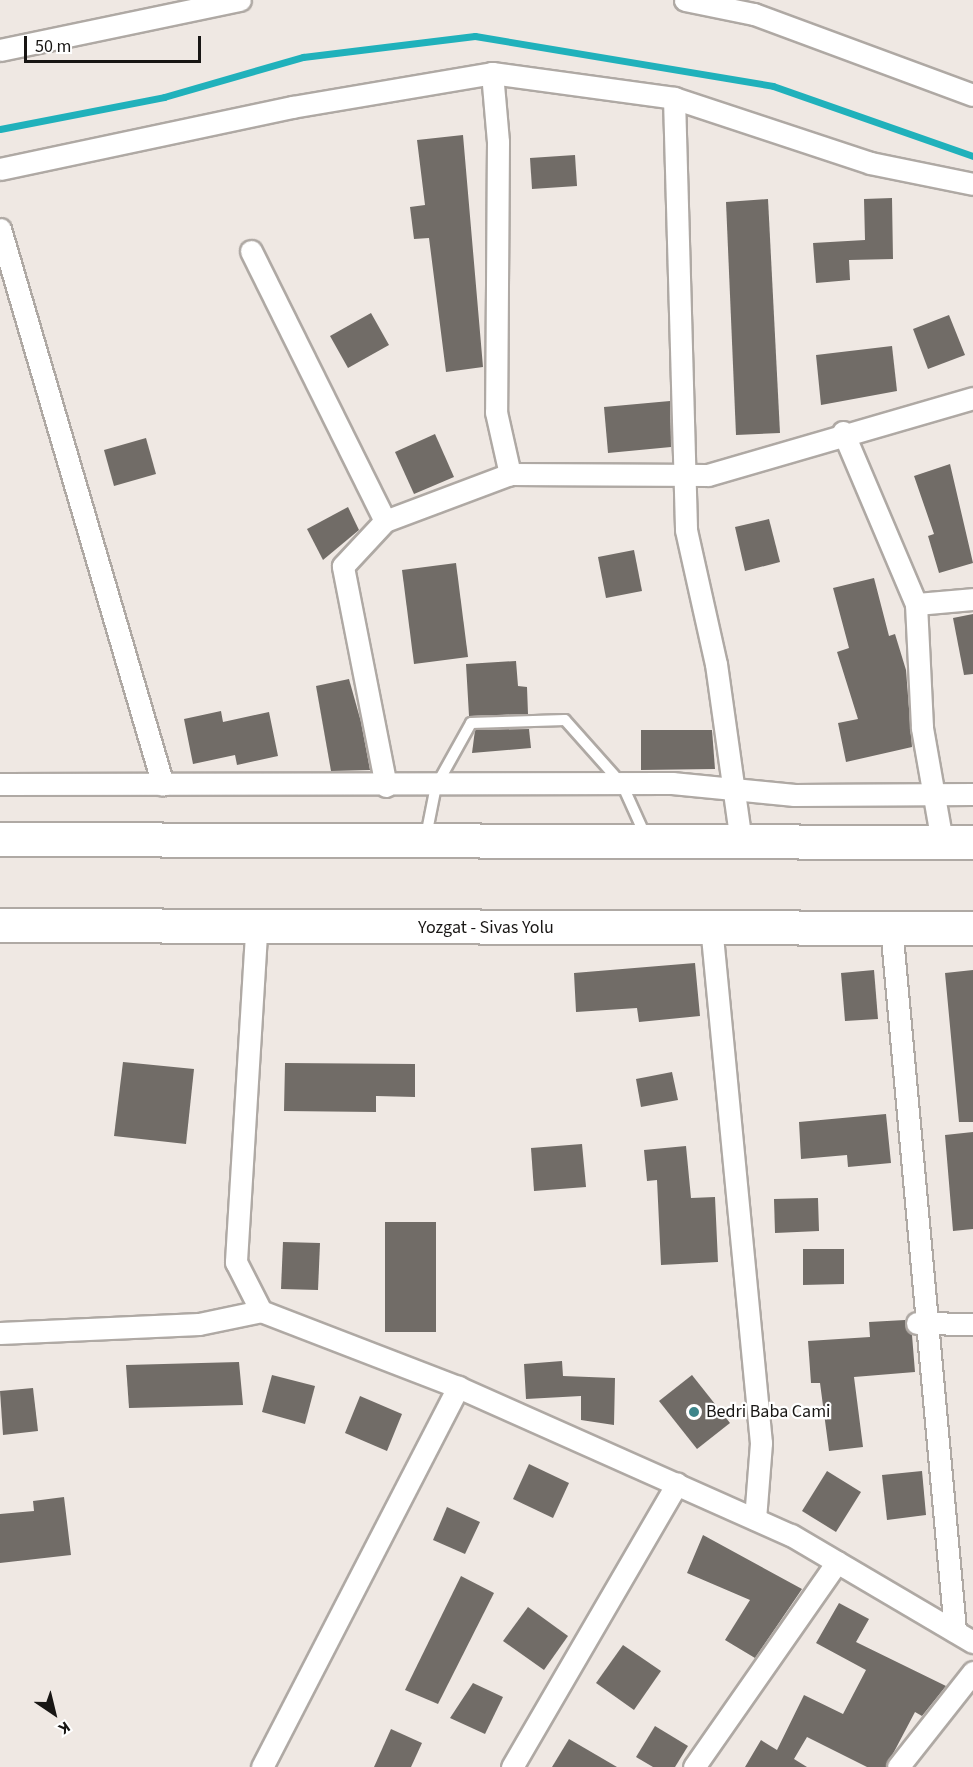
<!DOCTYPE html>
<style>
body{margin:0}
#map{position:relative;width:973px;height:1767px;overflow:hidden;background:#efe8e3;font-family:"Source Sans 3",sans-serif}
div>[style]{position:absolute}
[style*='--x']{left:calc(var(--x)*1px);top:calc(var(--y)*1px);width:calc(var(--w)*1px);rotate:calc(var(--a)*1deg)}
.stream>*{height:7px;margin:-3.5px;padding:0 3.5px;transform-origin:3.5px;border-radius:3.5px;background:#20b1bb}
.building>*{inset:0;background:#716c67}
.roads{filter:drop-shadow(2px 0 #afa9a4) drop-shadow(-2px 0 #afa9a4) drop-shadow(0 2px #afa9a4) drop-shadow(0 -2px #afa9a4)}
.lane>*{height:10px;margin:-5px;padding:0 5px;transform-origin:5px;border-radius:5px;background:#fff}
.street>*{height:21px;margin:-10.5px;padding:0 10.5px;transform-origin:10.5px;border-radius:10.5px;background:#fff}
.highway>*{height:33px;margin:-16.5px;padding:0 16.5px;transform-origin:16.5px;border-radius:16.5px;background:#fff}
.dots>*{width:16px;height:16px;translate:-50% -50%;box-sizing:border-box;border:3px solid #fff;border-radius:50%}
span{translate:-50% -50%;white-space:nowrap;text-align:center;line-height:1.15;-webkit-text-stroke:4.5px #fff;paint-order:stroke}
.street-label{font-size:18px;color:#181614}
.poi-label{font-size:18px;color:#181614}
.left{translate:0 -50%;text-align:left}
.north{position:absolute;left:24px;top:1683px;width:60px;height:60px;-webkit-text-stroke:4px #fff;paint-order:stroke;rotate:145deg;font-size:16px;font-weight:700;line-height:24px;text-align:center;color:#181614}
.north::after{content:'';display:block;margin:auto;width:21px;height:27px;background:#181614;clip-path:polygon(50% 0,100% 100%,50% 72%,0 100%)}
.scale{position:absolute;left:24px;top:36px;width:177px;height:27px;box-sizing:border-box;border:3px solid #181614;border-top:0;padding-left:8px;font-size:18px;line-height:21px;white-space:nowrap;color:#181614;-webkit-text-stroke:4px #fff;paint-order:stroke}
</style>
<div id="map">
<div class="stream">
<div style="--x:0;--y:129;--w:167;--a:-11"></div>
<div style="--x:164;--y:97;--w:145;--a:-16.1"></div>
<div style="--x:303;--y:57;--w:173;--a:-7"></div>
<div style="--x:475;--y:36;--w:302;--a:9.5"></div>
<div style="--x:773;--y:86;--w:212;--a:19.3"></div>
</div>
<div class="building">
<div style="clip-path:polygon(463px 135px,483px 367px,446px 372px,429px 238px,414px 239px,410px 207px,425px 205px,417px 140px)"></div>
<div style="clip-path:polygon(575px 155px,577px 186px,532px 189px,530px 158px)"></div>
<div style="clip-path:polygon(892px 198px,893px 259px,849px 260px,850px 280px,816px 283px,813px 243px,865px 240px,864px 199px)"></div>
<div style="clip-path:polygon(768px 199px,780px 433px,736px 435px,726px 202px)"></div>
<div style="clip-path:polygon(371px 313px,389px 345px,348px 368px,330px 336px)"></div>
<div style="clip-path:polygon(949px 315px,965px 355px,928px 369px,913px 329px)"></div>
<div style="clip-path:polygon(892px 346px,897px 391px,821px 405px,816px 355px)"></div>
<div style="clip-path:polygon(670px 401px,671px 447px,608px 453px,604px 407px)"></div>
<div style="clip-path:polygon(435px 434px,454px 477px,414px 494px,395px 452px)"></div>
<div style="clip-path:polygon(146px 438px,156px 474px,114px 486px,104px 450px)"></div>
<div style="clip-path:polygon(950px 464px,973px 563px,939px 573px,928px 536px,934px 534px,914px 476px)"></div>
<div style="clip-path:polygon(348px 507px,359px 530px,323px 560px,307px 529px)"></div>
<div style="clip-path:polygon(769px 519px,780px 562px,745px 571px,735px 527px)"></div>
<div style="clip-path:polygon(634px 550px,642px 591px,606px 598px,598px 557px)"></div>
<div style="clip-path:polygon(456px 563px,468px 657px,414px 664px,402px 570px)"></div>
<div style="clip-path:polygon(874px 578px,889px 636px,895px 634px,906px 670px,912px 747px,846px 762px,838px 723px,858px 719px,837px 652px,849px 648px,833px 588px)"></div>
<div style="clip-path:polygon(973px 614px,973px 674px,964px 675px,953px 618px)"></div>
<div style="clip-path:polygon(516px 661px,518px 686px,527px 687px,528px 714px,469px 716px,466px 664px)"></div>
<div style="clip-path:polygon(349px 679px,361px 722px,370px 770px,331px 771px,316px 686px)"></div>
<div style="clip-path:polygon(221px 711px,223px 722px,269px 712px,278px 756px,237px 765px,235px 755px,193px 764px,184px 719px)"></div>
<div style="clip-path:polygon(529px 729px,531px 748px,472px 753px,475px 730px)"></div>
<div style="clip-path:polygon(641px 730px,712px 730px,715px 769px,641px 770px)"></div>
<div style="clip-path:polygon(695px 963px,700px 1016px,639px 1022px,637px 1008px,576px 1012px,574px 973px)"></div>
<div style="clip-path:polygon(874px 970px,878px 1019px,845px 1021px,841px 973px)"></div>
<div style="clip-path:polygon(973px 970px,973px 1122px,959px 1122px,945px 973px)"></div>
<div style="clip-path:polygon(123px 1062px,194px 1069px,186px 1144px,114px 1136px)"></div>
<div style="clip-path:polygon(285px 1063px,415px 1064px,415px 1097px,376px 1096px,376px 1112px,284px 1111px)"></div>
<div style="clip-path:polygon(672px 1072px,678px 1100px,641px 1107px,636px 1079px)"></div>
<div style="clip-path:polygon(886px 1114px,891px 1163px,848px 1167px,847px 1155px,801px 1159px,799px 1122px)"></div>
<div style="clip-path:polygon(973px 1132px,973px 1229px,953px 1231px,945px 1135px)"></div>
<div style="clip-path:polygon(582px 1144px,586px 1187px,534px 1191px,531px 1148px)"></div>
<div style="clip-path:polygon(686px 1146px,691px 1198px,715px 1197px,718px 1262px,661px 1265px,657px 1180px,647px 1181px,644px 1150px)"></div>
<div style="clip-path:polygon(818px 1198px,819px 1231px,775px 1233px,774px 1199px)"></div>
<div style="clip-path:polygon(385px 1222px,436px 1222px,436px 1332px,385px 1332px)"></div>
<div style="clip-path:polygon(283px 1242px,320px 1243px,318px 1290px,281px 1289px)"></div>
<div style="clip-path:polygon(803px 1249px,844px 1249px,844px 1284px,803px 1285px)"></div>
<div style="clip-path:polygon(905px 1320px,912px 1335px,915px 1372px,854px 1377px,863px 1447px,829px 1451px,820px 1383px,811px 1383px,808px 1341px,870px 1337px,869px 1322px)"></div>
<div style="clip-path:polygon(562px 1361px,563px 1376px,615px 1378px,614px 1425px,581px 1420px,581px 1396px,526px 1399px,524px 1364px)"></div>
<div style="clip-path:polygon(239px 1362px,243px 1405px,129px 1408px,126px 1365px)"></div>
<div style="clip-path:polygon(272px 1375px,315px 1386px,305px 1424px,262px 1412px)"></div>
<div style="clip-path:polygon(692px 1375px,730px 1423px,697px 1449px,659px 1401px)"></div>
<div style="clip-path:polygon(33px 1388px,38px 1431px,3px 1435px,0 1391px)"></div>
<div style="clip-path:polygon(360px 1396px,402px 1414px,387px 1451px,345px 1433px)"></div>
<div style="clip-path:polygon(529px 1464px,569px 1483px,553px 1518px,513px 1499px)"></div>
<div style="clip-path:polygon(827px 1471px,861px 1492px,836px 1532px,802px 1511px)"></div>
<div style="clip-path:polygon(922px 1471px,926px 1515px,887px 1520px,882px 1475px)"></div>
<div style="clip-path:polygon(64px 1497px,71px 1555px,0 1563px,0 1514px,34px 1511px,33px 1501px)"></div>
<div style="clip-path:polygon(447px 1507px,480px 1522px,465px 1554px,433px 1540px)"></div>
<div style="clip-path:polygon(703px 1535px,802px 1589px,755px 1658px,725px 1640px,750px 1600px,687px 1573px)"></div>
<div style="clip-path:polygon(461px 1576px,494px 1593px,438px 1704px,405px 1690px)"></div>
<div style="clip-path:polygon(839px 1603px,869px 1619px,856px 1642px,946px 1686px,922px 1716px,915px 1712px,886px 1767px,867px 1767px,807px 1737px,794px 1759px,807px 1767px,745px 1767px,761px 1740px,777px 1750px,804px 1695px,843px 1714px,866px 1670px,816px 1643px)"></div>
<div style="clip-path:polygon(528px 1607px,568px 1636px,544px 1670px,503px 1641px)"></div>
<div style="clip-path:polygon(623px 1645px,661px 1671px,634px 1710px,596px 1683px)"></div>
<div style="clip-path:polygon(473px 1683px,503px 1697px,485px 1734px,450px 1718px)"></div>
<div style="clip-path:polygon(655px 1726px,688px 1746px,675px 1767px,653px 1767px,636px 1757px)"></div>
<div style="clip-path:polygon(391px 1729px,422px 1743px,411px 1767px,374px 1767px)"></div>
<div style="clip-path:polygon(569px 1739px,617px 1767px,552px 1767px)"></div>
</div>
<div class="roads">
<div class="lane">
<div style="--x:426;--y:836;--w:51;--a:-78.7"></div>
<div style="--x:436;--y:786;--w:72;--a:-60.9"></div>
<div style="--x:471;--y:723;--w:94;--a:-1.8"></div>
<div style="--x:565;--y:720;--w:86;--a:48.3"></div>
<div style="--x:622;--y:784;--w:56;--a:65.7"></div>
</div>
<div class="street">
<div style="--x:685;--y:0;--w:70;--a:11.5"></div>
<div style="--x:754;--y:14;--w:233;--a:20.3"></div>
<div style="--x:0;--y:50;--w:245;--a:-11.8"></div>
<div style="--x:492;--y:73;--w:69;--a:85"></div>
<div style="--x:498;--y:142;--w:270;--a:90.4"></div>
<div style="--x:496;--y:412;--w:64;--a:77.3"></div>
<div style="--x:674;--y:98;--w:432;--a:88.4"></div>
<div style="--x:686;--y:530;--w:137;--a:77.4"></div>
<div style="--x:716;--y:664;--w:179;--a:82"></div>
<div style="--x:0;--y:169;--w:299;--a:-12"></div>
<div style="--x:292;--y:107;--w:203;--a:-9.6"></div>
<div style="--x:492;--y:73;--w:184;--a:7.8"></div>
<div style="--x:674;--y:98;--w:206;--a:18.3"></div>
<div style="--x:870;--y:163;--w:105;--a:11.5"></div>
<div style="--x:0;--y:229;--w:579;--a:73.66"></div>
<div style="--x:251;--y:251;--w:301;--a:63.6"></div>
<div style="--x:843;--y:432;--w:187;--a:67"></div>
<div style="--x:916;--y:604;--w:124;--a:87.2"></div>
<div style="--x:922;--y:728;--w:116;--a:80"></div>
<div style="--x:916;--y:604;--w:57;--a:-5"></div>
<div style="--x:0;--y:784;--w:672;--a:-0.09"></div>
<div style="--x:672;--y:783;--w:123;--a:5.6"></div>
<div style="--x:794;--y:795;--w:179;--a:-0.3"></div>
<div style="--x:386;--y:786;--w:224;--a:-101.1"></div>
<div style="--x:343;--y:566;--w:62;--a:-47"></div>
<div style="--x:385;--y:521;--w:134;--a:-20.6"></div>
<div style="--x:510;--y:474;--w:198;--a:0.3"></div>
<div style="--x:708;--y:475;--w:276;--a:-16.2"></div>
<div style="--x:256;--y:934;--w:329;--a:93.5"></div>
<div style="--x:236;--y:1262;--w:55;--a:63"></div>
<div style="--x:261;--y:1311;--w:211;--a:21.1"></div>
<div style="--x:458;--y:1387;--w:364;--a:24"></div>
<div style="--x:791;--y:1535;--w:211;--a:30.5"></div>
<div style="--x:712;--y:936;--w:509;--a:84.48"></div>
<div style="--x:761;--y:1443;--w:76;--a:94.5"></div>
<div style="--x:892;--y:937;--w:697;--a:84.81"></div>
<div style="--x:917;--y:1323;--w:56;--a:1"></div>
<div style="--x:0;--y:1333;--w:199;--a:-2.6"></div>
<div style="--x:199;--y:1324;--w:63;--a:-11.8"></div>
<div style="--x:262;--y:1767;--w:428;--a:-62.7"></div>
<div style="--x:512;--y:1767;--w:328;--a:-59.8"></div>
<div style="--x:694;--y:1767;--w:250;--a:-55.1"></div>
<div style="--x:898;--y:1767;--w:121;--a:-51.7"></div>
</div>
<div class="highway">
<div style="--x:0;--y:839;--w:973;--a:0.18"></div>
<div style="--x:0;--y:925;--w:973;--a:0.18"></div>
</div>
</div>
<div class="dots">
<div style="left:694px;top:1412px;background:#3d858a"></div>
</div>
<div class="street-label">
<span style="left:486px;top:928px">Yozgat - Sivas Yolu</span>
</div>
<div class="poi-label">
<span class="left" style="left:706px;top:1412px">Bedri Baba Cami</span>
</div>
<div class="north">K</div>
<div class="scale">50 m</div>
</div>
